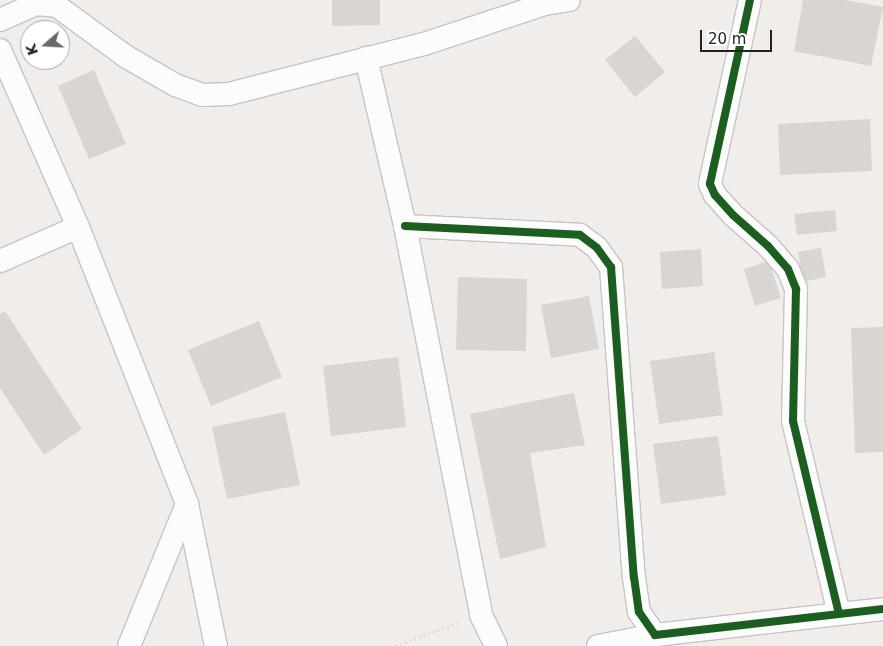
<!DOCTYPE html>
<style>
body{margin:0}
#map{position:relative;width:883px;height:646px;overflow:hidden;background:#f0edea;font-family:"DejaVu Sans",sans-serif}
div>[style]{position:absolute}
[style*='--x']{left:calc(var(--x)*1px);top:calc(var(--y)*1px);width:calc(var(--w)*1px);rotate:calc(var(--a)*1deg)}
.building>*{inset:0;background:#d8d5d3}
.path>*{height:3px;margin-top:-1.5px;transform-origin:0;background:repeating-linear-gradient(90deg,#eddbdc 0 2.5px,transparent 0 5px)}
.roads{filter:drop-shadow(1px 0 #c6c4c3) drop-shadow(-1px 0 #c6c4c3) drop-shadow(0 1px #c6c4c3) drop-shadow(0 -1px #c6c4c3)}
.minor>*{height:22px;margin:-11px;padding:0 11px;transform-origin:11px;border-radius:11px;background:#fdfcfc}
.cycleway>*{height:8px;margin:-4px;padding:0 4px;transform-origin:4px;border-radius:4px;background:#1b5e20}
span{translate:-50% -50%;white-space:nowrap;text-align:center;line-height:1.15;-webkit-text-stroke:4.5px #fff;paint-order:stroke}
.north{position:absolute;left:20px;top:20px;width:50px;height:50px;box-sizing:border-box;background:#fff;border:1px solid #a7a7a7;border-radius:50%;rotate:251deg;font-size:14px;font-weight:700;line-height:20px;text-align:center;color:#222}
.north::after{content:'';display:block;margin:auto;width:18px;height:22px;background:#6a6968;clip-path:polygon(50% 0,100% 100%,50% 72%,0 100%)}
.scale{position:absolute;left:700px;top:30px;width:72px;height:22px;box-sizing:border-box;border:2px solid #222;border-top:0;padding-left:6px;font-size:15px;line-height:18px;white-space:nowrap;color:#222;-webkit-text-stroke:4px #fff;paint-order:stroke}
</style>
<div id="map">
<div class="building">
<div style="clip-path:polygon(332px 0,380px 0,380px 25px,332px 26px)"></div>
<div style="clip-path:polygon(803px 0,845px 0,883px 7px,871px 66px,794px 51px)"></div>
<div style="clip-path:polygon(635px 36px,665px 72px,635px 97px,605px 60px)"></div>
<div style="clip-path:polygon(94px 70px,126px 144px,89px 159px,58px 86px)"></div>
<div style="clip-path:polygon(870px 119px,872px 171px,780px 175px,778px 124px)"></div>
<div style="clip-path:polygon(835px 210px,837px 231px,797px 235px,794px 214px)"></div>
<div style="clip-path:polygon(821px 248px,826px 277px,803px 282px,798px 252px)"></div>
<div style="clip-path:polygon(701px 249px,703px 286px,662px 289px,660px 252px)"></div>
<div style="clip-path:polygon(769px 261px,781px 298px,755px 306px,744px 269px)"></div>
<div style="clip-path:polygon(458px 277px,527px 279px,526px 351px,456px 350px)"></div>
<div style="clip-path:polygon(589px 296px,599px 349px,551px 358px,541px 305px)"></div>
<div style="clip-path:polygon(5px 311px,82px 429px,44px 455px,0 388px,0 314px)"></div>
<div style="clip-path:polygon(259px 321px,282px 377px,211px 406px,188px 350px)"></div>
<div style="clip-path:polygon(883px 327px,883px 452px,855px 453px,851px 328px)"></div>
<div style="clip-path:polygon(714px 352px,723px 415px,659px 424px,650px 361px)"></div>
<div style="clip-path:polygon(398px 357px,406px 427px,331px 436px,323px 366px)"></div>
<div style="clip-path:polygon(574px 393px,585px 445px,530px 453px,546px 547px,500px 559px,470px 414px)"></div>
<div style="clip-path:polygon(285px 412px,300px 485px,227px 499px,212px 427px)"></div>
<div style="clip-path:polygon(718px 436px,726px 495px,661px 504px,653px 444px)"></div>
</div>
<div class="path">
<div style="--x:395;--y:646;--w:69;--a:-20.3"></div>
</div>
<div class="roads">
<div class="minor">
<div style="--x:750;--y:0;--w:188;--a:102.3"></div>
<div style="--x:710;--y:184;--w:12;--a:66"></div>
<div style="--x:715;--y:195;--w:27;--a:48"></div>
<div style="--x:733;--y:215;--w:47;--a:41.5"></div>
<div style="--x:768;--y:246;--w:30;--a:49"></div>
<div style="--x:788;--y:269;--w:22;--a:68"></div>
<div style="--x:796;--y:289;--w:132;--a:91.3"></div>
<div style="--x:793;--y:421;--w:198;--a:76.6"></div>
<div style="--x:0;--y:20;--w:39;--a:-24"></div>
<div style="--x:36;--y:4;--w:21;--a:5"></div>
<div style="--x:57;--y:6;--w:84;--a:36.3"></div>
<div style="--x:125;--y:56;--w:58;--a:30.1"></div>
<div style="--x:175;--y:85;--w:29;--a:20"></div>
<div style="--x:202;--y:95;--w:27;--a:-2"></div>
<div style="--x:229;--y:94;--w:201;--a:-14.4"></div>
<div style="--x:424;--y:44;--w:127;--a:-18.3"></div>
<div style="--x:545;--y:4;--w:24;--a:-9"></div>
<div style="--x:0;--y:50;--w:193;--a:66.2"></div>
<div style="--x:78;--y:227;--w:298;--a:68.5"></div>
<div style="--x:187;--y:504;--w:145;--a:78.5"></div>
<div style="--x:366;--y:58;--w:172;--a:76.9"></div>
<div style="--x:405;--y:226;--w:396;--a:78.9"></div>
<div style="--x:481;--y:615;--w:34;--a:64"></div>
<div style="--x:405;--y:226;--w:175;--a:2.9"></div>
<div style="--x:580;--y:235;--w:21;--a:37"></div>
<div style="--x:597;--y:248;--w:24;--a:54"></div>
<div style="--x:611;--y:267;--w:311;--a:85.8"></div>
<div style="--x:634;--y:577;--w:35;--a:82"></div>
<div style="--x:639;--y:612;--w:28;--a:55"></div>
<div style="--x:655;--y:635;--w:229;--a:-6.5"></div>
<div style="--x:0;--y:261;--w:85;--a:-23.6"></div>
<div style="--x:129;--y:646;--w:153;--a:-67.8"></div>
<div style="--x:598;--y:646;--w:58;--a:-10.9"></div>
</div>
</div>
<div class="cycleway">
<div style="--x:750;--y:0;--w:188;--a:102.3"></div>
<div style="--x:710;--y:184;--w:12;--a:66"></div>
<div style="--x:715;--y:195;--w:27;--a:48"></div>
<div style="--x:733;--y:215;--w:47;--a:41.5"></div>
<div style="--x:768;--y:246;--w:30;--a:49"></div>
<div style="--x:788;--y:269;--w:22;--a:68"></div>
<div style="--x:796;--y:289;--w:132;--a:91.3"></div>
<div style="--x:793;--y:421;--w:198;--a:76.6"></div>
<div style="--x:405;--y:226;--w:175;--a:2.9"></div>
<div style="--x:580;--y:235;--w:21;--a:37"></div>
<div style="--x:597;--y:248;--w:24;--a:54"></div>
<div style="--x:611;--y:267;--w:311;--a:85.8"></div>
<div style="--x:634;--y:577;--w:35;--a:82"></div>
<div style="--x:639;--y:612;--w:28;--a:55"></div>
<div style="--x:655;--y:635;--w:229;--a:-6.5"></div>
</div>
<div class="north">K</div>
<div class="scale">20 m</div>
</div>
